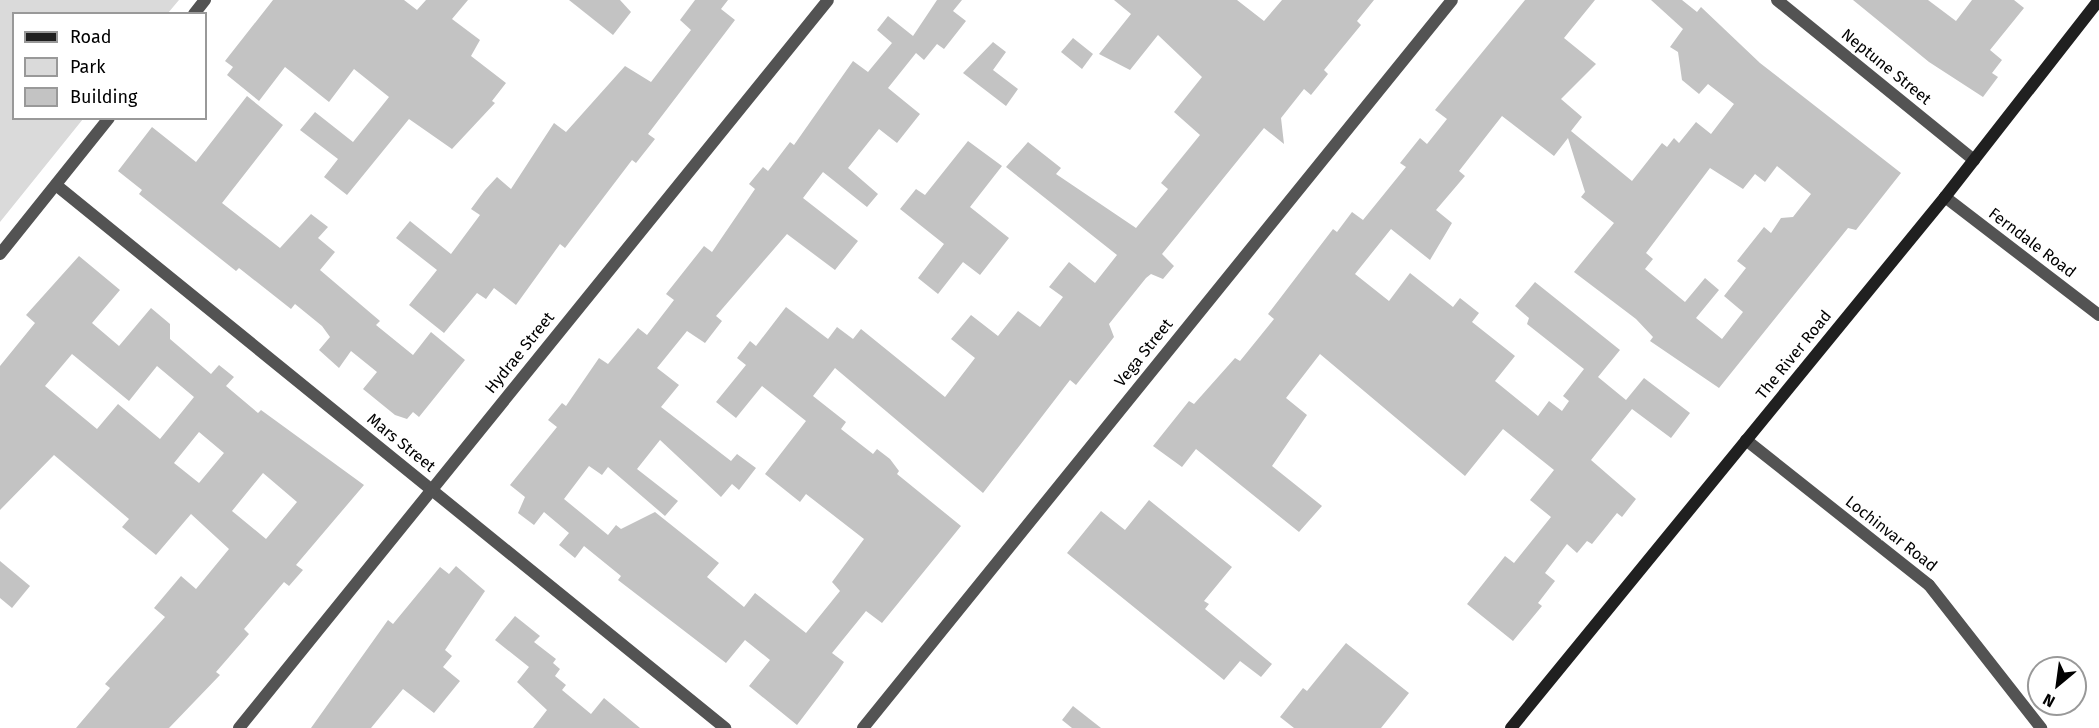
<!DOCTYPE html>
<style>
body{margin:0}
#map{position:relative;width:2099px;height:728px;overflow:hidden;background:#fff;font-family:"Fira Sans",sans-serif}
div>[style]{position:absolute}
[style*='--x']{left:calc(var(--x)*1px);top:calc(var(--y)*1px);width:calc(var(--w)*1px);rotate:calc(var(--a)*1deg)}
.green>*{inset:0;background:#dadada}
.building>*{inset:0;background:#c3c3c3}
.minor>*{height:12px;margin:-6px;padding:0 6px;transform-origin:6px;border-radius:6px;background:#535353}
.tertiary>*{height:12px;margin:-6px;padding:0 6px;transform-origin:6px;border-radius:6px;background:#535353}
.secondary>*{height:12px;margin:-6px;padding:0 6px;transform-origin:6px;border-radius:6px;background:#202020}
span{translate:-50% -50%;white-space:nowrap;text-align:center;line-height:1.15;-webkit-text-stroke:4.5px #fff;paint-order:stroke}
.street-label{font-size:16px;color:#000}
.legend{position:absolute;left:12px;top:12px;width:195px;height:108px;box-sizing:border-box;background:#fff;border:2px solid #999;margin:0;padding:8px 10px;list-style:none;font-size:18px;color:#000}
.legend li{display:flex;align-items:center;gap:12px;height:30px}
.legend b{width:30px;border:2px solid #999}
.north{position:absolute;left:2027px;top:656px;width:60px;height:60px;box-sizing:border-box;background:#fff;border:2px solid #999;border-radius:50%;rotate:209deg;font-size:16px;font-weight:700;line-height:24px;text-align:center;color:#000}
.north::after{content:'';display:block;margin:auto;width:21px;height:27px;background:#000;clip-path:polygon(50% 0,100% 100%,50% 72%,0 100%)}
</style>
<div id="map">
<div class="green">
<div style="clip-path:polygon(0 0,179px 0,168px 13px,14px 14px,14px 118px,83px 119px,0 222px)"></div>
</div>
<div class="building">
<div style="clip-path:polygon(273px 0,404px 0,417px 10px,426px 0,468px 0,452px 19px,480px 40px,471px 56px,506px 83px,492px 101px,495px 103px,452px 149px,409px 119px,347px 195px,324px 177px,338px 159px,300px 130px,315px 112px,353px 142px,389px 97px,354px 69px,329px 102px,285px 67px,259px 101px,227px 75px,233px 67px,225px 61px)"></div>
<div style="clip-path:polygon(569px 0,620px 0,631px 12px,613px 35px)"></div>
<div style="clip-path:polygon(695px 0,728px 0,721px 9px,735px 20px,648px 134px,655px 139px,636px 163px,632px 160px,565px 248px,560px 244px,516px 305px,494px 288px,486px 299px,477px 293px,444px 333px,409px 305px,437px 270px,396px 238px,410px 221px,451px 254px,480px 215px,471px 209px,485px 190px,497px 177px,511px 189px,554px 123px,566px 132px,625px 66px,651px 82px,691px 30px,680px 20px)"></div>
<div style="clip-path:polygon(937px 0,962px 0,953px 11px,966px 21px,944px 49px,937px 44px,924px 60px,916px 53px,888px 88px,920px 114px,897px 143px,879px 129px,848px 168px,878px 194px,867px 207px,823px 172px,803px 198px,858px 241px,835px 270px,787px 234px,716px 316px,722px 321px,705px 343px,687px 331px,657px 368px,679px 385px,661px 407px,731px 461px,737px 454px,756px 468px,739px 490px,732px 484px,721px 497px,660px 440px,637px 469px,678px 501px,665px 516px,608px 467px,602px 475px,589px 466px,564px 499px,608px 535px,616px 525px,621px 529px,655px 512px,719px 563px,707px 577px,744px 607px,755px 593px,806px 633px,840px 591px,832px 582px,864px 539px,806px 494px,800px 502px,765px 474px,806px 421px,762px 386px,736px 418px,716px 402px,746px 365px,737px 358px,750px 341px,756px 346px,786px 307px,828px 339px,837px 327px,853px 339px,861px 329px,945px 397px,975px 358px,951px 339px,971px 315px,998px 336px,1018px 311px,1040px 327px,1063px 297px,1049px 287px,1069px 262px,1095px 283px,1117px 255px,1006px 167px,1028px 142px,1061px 168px,1056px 174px,1136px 228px,1168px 189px,1161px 183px,1200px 135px,1174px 112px,1202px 77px,1158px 35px,1130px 70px,1099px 54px,1131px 14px,1114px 0,1237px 0,1264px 21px,1282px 0,1374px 0,1357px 21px,1361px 25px,1324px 70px,1328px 74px,1311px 95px,1304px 89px,1281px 118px,1284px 144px,1264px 128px,1162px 254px,1174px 266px,1163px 279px,1151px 274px,1146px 278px,1109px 324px,1114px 337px,1076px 385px,1070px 380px,983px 493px,835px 368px,813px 396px,846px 422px,841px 429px,873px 454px,877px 449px,890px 459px,899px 471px,897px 474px,961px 526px,882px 623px,866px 611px,832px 653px,844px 662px,838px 671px,797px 725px,749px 686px,770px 660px,745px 640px,726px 663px,618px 580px,621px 576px,584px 546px,575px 558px,559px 545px,569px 533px,544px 512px,534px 525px,518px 513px,525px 497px,510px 485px,557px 427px,548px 420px,562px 403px,566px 406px,599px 358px,608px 364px,638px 328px,647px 335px,674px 300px,666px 294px,704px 246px,712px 252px,755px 189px,749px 184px,763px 167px,768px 171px,790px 142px,794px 145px,853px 61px,868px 72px,892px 43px,877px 30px,888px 16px,913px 36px)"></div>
<div style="clip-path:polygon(evenodd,1525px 0,1595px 0,1564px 38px,1596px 64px,1561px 99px,1582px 117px,1571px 131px,1632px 181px,1662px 143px,1667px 147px,1674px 138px,1679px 143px,1696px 122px,1711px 134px,1734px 104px,1708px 84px,1699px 94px,1682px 80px,1678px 52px,1670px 47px,1683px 29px,1651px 0,1682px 0,1697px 12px,1701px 7px,1760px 63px,1901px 173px,1856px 230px,1848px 228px,1719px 388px,1650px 341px,1653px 337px,1636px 319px,1574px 272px,1614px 223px,1581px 197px,1585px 192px,1568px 138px,1554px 156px,1502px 116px,1459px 171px,1465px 176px,1436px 210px,1452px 223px,1430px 260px,1391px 229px,1355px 274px,1389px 301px,1410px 273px,1453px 307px,1460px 298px,1479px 313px,1472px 322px,1515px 356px,1495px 381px,1538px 416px,1549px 401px,1562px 411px,1569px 401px,1563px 396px,1584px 369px,1527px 324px,1529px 318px,1515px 306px,1535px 282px,1620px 350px,1598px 377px,1626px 400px,1644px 378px,1690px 413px,1671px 438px,1632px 409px,1591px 460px,1636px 499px,1622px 517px,1617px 513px,1592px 544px,1587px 541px,1577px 553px,1567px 544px,1545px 573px,1555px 581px,1538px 603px,1542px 606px,1513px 641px,1467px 604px,1505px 556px,1514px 563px,1551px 517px,1530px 500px,1554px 470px,1503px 429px,1465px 476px,1320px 354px,1286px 398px,1307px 415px,1272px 466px,1322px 506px,1299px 532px,1196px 449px,1182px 467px,1153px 446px,1189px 401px,1194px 404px,1235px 358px,1240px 361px,1274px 319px,1268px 314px,1333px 229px,1337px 232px,1352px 212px,1363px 220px,1406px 167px,1400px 163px,1420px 138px,1427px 144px,1447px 119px,1435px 110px,1525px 0,1777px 166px,1811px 194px,1793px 217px,1781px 218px,1771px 233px,1764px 227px,1737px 261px,1746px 268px,1724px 296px,1743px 312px,1722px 339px,1696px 318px,1719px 290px,1705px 278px,1685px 302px,1645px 269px,1653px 259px,1646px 253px,1710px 168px,1743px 189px,1755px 174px,1765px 182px,1777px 166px)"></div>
<div style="clip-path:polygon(1853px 0,1928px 0,1956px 21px,1972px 0,2014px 0,2024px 8px,1990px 50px,2002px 60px,1992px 73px,1998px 77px,1983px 97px,1929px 62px)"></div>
<div style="clip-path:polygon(1073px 38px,1093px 54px,1082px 69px,1061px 52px)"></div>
<div style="clip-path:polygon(993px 42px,1006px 52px,993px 70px,1018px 89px,1006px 106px,963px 73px)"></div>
<div style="clip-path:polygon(247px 96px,283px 125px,222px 203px,280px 248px,311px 214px,328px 227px,318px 238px,335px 252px,320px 270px,380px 321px,376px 325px,413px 355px,431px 332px,465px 360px,419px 417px,413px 412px,407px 419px,395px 415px,363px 389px,377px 372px,351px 351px,339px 368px,319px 350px,330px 337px,322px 326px,295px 304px,291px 309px,239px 268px,236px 271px,139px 194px,142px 190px,118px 171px,152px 127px,196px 162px)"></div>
<div style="clip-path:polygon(968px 141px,1002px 166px,970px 207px,1009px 238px,980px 275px,963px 262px,938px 294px,918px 278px,944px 244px,900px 209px,916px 189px,925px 195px)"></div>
<div style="clip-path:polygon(evenodd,79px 256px,120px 290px,92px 323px,119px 346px,151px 308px,170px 324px,170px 339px,211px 374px,219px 365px,234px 377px,226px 386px,258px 413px,261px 410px,364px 485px,296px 565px,303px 570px,289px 586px,284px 582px,244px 629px,249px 634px,216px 672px,220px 675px,169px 728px,76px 728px,110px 688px,105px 684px,165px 617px,154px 608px,181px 576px,196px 589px,229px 549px,191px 514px,156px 555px,122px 527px,129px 519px,54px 455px,0 510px,0 366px,35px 323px,26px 315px,79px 256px,72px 354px,129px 401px,157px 366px,194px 397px,160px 439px,118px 404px,97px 429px,45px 386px,72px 354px,79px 256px,199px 432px,224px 453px,199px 483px,174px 463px,199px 432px,79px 256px,263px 473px,297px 502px,266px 539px,232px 511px,263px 473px)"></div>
<div style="clip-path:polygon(1149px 500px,1232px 567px,1204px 601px,1209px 604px,1205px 609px,1272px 664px,1261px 677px,1240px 661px,1224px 680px,1067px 553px,1101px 511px,1125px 530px)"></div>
<div style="clip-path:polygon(0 561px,30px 586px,12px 608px,0 598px)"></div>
<div style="clip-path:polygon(456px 566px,485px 591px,445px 650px,452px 656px,443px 667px,460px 681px,434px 713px,403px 689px,371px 728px,311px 728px,388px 620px,393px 624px,440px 567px,449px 574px)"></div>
<div style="clip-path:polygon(515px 616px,540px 636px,534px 642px,556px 659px,553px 663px,560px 669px,555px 676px,566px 685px,562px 690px,591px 714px,604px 698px,640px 728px,533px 728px,547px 710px,517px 682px,529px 667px,495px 640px)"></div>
<div style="clip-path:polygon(1346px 643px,1409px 693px,1381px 728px,1294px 728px,1280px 717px,1303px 688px,1307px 691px)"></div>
<div style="clip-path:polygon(1073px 706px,1101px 728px,1072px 728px,1062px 720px)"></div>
</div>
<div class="minor">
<div style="--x:1777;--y:0;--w:254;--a:39.1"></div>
<div style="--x:194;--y:14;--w:18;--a:-52"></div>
<div style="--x:56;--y:185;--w:862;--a:39.06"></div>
<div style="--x:0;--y:254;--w:174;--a:-51.3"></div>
<div style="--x:1746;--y:440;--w:233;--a:38.4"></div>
<div style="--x:1929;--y:585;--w:182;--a:51.9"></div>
<div style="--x:239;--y:728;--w:936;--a:-51.02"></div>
<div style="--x:863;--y:728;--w:936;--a:-51.02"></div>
</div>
<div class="tertiary">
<div style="--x:1945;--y:197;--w:194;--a:37.5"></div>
</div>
<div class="secondary">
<div style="--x:1511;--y:728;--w:686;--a:-50.74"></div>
<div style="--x:1945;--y:197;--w:250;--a:-52"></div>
</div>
<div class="street-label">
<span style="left:1886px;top:67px;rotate:39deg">Neptune Street</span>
<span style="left:2032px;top:243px;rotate:37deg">Ferndale Road</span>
<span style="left:520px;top:353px;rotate:-51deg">Hydrae Street</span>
<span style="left:1144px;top:353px;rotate:-51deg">Vega Street</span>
<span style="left:1794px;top:355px;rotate:-51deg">The River Road</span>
<span style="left:401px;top:443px;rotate:39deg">Mars Street</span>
<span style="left:1891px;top:534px;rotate:38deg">Lochinvar Road</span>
</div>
<ul class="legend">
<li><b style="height:8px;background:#202020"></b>Road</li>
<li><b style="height:16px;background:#dadada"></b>Park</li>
<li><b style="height:16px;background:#c3c3c3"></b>Building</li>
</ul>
<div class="north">N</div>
</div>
